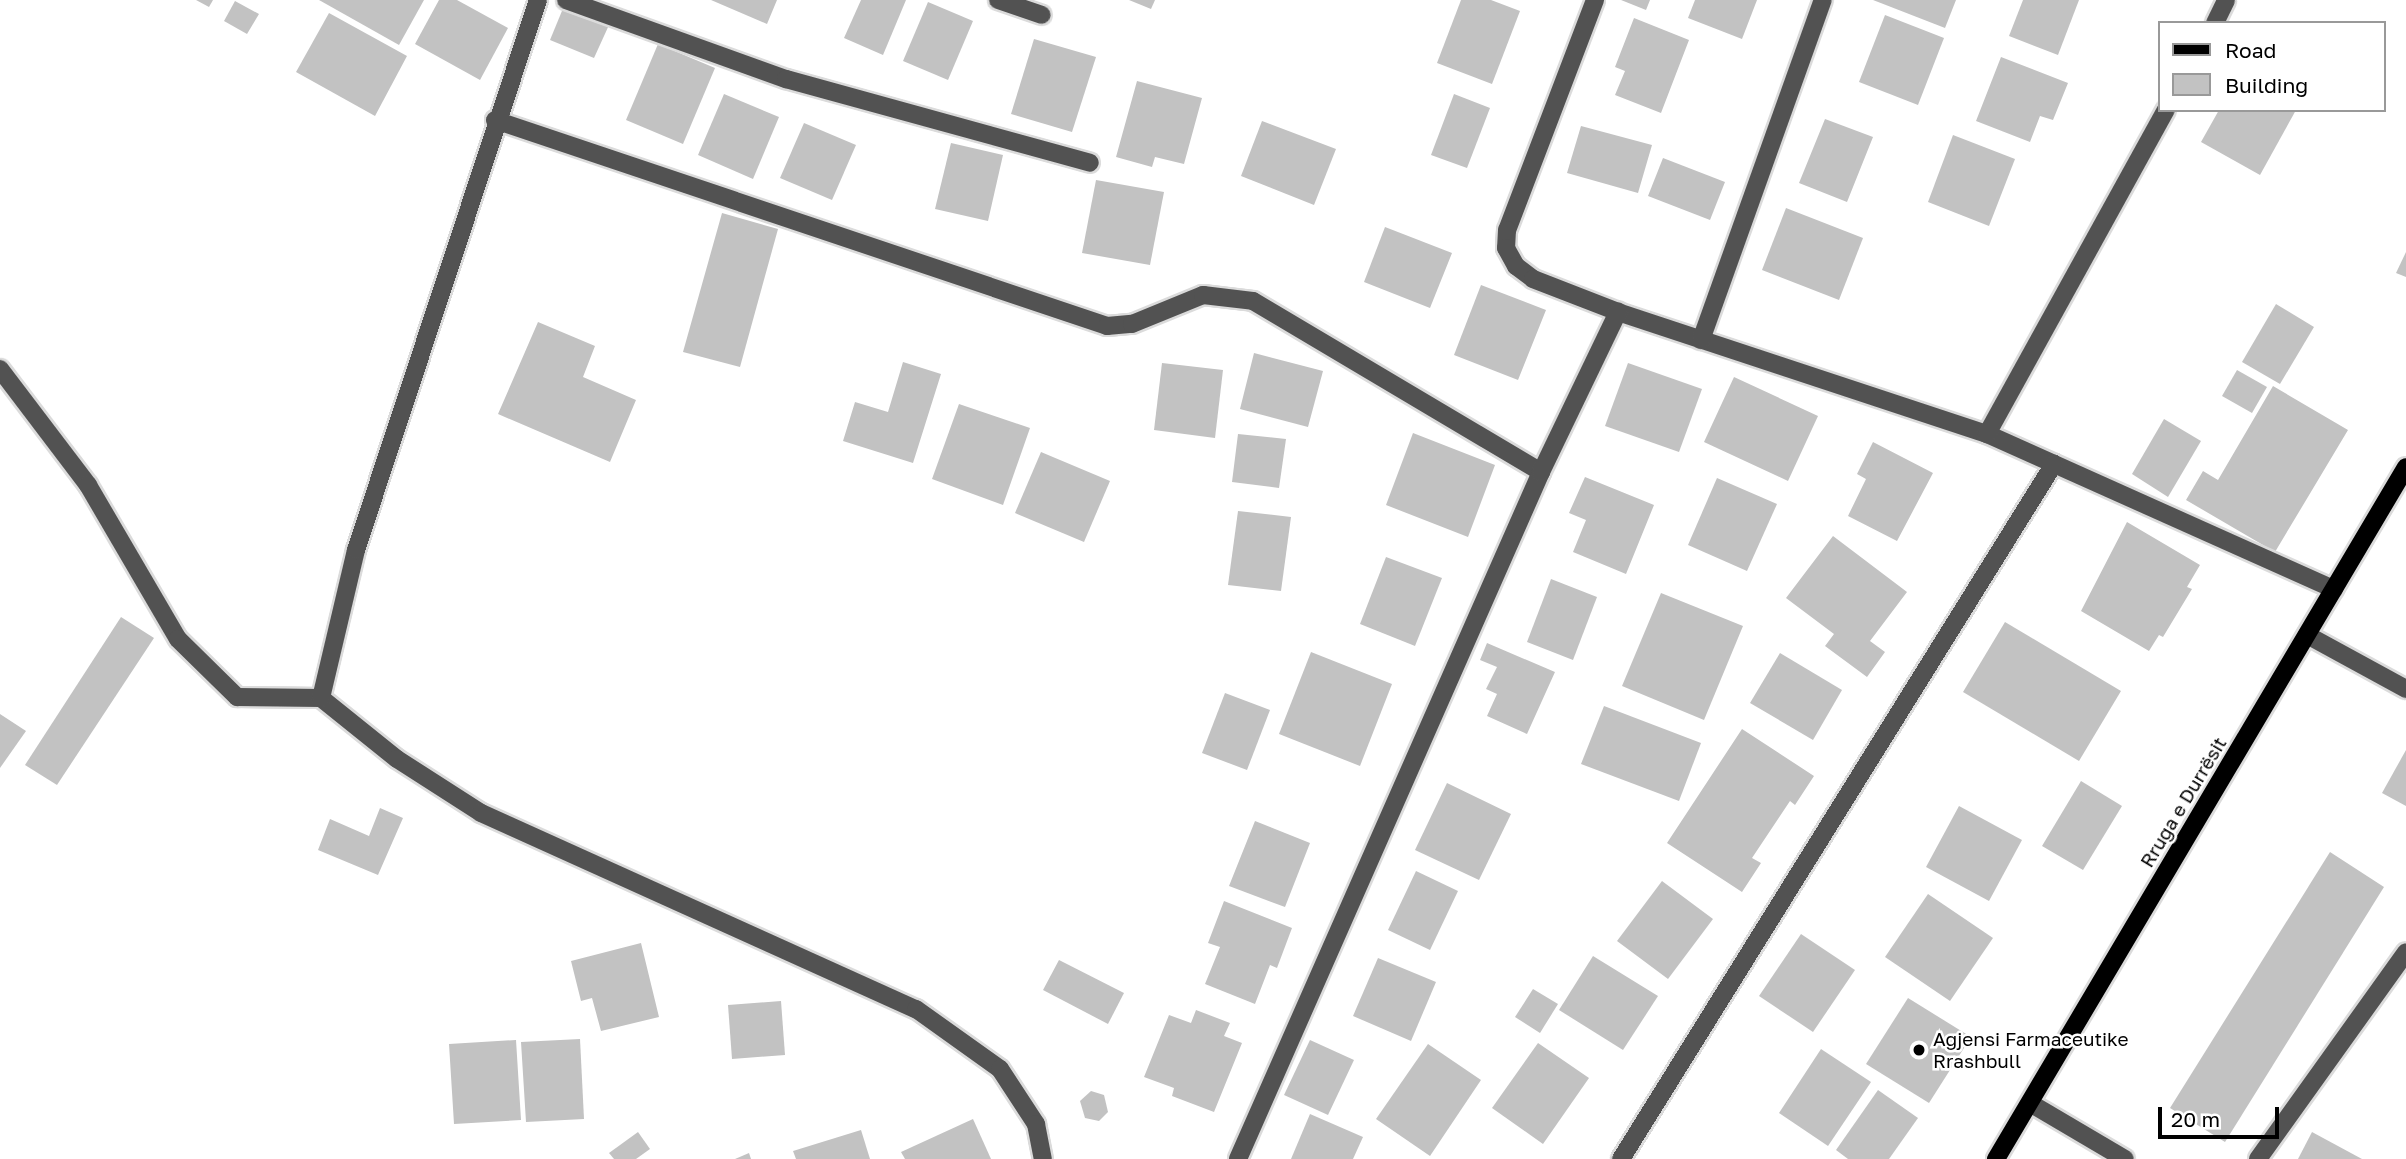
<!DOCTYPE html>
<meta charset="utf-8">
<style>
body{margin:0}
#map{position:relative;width:2406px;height:1159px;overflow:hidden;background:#fff;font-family:"Golos Text",sans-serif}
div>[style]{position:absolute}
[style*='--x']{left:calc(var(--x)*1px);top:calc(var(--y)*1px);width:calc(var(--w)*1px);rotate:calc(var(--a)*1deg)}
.building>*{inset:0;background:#c2c2c2}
.roads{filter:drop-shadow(2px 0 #dbdbdb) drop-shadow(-2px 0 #dbdbdb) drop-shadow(0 2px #dbdbdb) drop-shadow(0 -2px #dbdbdb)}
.minor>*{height:18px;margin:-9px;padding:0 9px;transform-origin:9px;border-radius:9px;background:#525252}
.major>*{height:18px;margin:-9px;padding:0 9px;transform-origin:9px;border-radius:9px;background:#000}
.dots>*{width:19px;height:19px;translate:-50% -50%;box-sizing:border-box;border:4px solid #fff;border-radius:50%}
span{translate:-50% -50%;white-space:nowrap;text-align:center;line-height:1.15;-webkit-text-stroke:5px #fff;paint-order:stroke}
.street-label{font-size:19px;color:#000}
.poi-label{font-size:19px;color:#000}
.left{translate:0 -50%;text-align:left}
.legend{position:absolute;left:2158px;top:21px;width:228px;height:91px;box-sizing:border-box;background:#fff;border:2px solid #999;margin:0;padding:9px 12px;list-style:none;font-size:21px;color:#000}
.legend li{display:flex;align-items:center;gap:14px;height:35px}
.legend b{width:35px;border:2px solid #999}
.scale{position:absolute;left:2158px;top:1107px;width:121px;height:32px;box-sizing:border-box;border:4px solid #000;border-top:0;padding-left:9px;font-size:21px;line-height:24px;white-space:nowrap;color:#000;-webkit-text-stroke:5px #fff;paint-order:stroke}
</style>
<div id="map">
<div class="building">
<div style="clip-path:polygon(196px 0,213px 0,209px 7px)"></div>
<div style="clip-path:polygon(319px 0,424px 0,399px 45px)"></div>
<div style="clip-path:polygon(439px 0,457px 0,508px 28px,480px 80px,415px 44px)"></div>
<div style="clip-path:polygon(711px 0,777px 0,767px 24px)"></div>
<div style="clip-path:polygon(861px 0,906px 0,883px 55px,844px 38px)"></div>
<div style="clip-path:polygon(1129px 0,1155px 0,1151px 9px)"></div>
<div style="clip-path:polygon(1461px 0,1491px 0,1520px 11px,1492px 84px,1437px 63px)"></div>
<div style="clip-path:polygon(1621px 0,1650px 0,1646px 10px)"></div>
<div style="clip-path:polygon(1695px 0,1757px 0,1742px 39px,1688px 18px)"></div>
<div style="clip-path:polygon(1873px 0,1956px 0,1945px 28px)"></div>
<div style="clip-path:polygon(2023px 0,2079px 0,2058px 55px,2009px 36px)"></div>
<div style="clip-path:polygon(235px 1px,259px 14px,247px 34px,224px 21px)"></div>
<div style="clip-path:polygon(928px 2px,973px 21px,948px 80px,903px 61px)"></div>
<div style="clip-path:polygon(564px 6px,609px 25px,594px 58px,550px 40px)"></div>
<div style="clip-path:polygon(329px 13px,407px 56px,375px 116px,296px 72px)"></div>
<div style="clip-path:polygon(1885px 15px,1944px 38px,1918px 105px,1859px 82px)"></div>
<div style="clip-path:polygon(1634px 18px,1689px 40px,1661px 113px,1615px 95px,1625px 71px,1615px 67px)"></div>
<div style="clip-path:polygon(1034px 39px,1096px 57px,1072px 132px,1011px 114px)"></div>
<div style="clip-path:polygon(658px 44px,715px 68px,683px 144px,626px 120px)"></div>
<div style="clip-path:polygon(2001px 57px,2068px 83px,2053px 120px,2040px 116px,2030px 142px,1976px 121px)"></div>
<div style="clip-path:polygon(1137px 81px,1202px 98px,1184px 164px,1155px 157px,1152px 167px,1116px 157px)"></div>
<div style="clip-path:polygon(724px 94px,779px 117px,753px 179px,698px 155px)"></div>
<div style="clip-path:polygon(1454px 94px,1490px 108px,1467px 168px,1431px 155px)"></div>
<div style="clip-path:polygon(2219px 110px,2296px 110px,2260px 175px,2201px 142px)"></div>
<div style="clip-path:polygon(1825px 119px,1873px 137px,1847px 202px,1799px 183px)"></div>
<div style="clip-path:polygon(1262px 121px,1336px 149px,1314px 205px,1241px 176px)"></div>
<div style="clip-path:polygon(804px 123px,856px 145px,832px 200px,780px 178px)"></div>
<div style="clip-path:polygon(1581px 126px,1652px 145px,1638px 193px,1567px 173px)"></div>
<div style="clip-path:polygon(1953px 135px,2015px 159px,1989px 226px,1928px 202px)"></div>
<div style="clip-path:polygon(951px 143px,1003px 155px,988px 221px,935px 209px)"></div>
<div style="clip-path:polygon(1663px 158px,1725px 182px,1710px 220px,1648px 196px)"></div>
<div style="clip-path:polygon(1096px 180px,1164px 192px,1150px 265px,1082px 253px)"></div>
<div style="clip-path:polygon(1786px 208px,1863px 238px,1839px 300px,1762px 270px)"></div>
<div style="clip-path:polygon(722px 213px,778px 229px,740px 367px,683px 352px)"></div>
<div style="clip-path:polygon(1385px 227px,1452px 253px,1430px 308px,1364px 282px)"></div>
<div style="clip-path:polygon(2406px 252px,2406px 277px,2396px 273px)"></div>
<div style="clip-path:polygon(1481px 285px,1546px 310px,1518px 380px,1454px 355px)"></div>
<div style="clip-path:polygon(2276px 304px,2314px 327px,2280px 384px,2242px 362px)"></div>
<div style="clip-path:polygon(538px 322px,595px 346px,583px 377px,636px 400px,610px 462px,498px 414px)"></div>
<div style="clip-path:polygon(1254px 353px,1323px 371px,1308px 427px,1240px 409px)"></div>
<div style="clip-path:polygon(903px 362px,941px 374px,913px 463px,843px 441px,855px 402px,888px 412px)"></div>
<div style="clip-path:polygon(1162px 363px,1223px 370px,1215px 438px,1154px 430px)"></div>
<div style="clip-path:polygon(1628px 363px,1702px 389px,1679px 452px,1605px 426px)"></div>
<div style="clip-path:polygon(2237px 370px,2267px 387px,2252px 413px,2222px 396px)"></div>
<div style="clip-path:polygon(1734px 377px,1818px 416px,1788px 481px,1704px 442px)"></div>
<div style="clip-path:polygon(2273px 386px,2348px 430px,2275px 552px,2186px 500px,2203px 471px,2218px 480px)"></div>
<div style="clip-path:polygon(959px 404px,1030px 428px,1003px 505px,932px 479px)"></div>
<div style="clip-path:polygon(2164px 419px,2201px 441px,2168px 497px,2132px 474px)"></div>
<div style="clip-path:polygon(1413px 433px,1495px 465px,1468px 537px,1386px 505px)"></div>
<div style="clip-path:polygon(1238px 434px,1286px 439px,1279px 488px,1232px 482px)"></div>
<div style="clip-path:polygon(1873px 442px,1933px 473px,1897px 541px,1848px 516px,1866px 479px,1857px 474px)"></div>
<div style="clip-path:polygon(1041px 452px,1110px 481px,1084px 542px,1015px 513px)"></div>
<div style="clip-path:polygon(1585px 477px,1654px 505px,1626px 574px,1573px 552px,1586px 520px,1569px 513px)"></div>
<div style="clip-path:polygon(1717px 478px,1777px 504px,1747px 571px,1688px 545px)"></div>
<div style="clip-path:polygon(1238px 511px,1291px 517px,1281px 591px,1228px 585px)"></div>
<div style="clip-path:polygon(2127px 522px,2200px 565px,2187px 587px,2192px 589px,2163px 637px,2159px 635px,2149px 651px,2081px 611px)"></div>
<div style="clip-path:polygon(1833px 536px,1907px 592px,1870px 641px,1885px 652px,1867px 677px,1825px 646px,1834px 634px,1786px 598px)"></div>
<div style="clip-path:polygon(1386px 557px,1442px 578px,1415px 646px,1360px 624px)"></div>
<div style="clip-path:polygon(1551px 579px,1597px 597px,1573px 660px,1527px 642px)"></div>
<div style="clip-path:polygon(1661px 593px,1743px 626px,1704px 720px,1622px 686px)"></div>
<div style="clip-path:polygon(121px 617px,154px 638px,57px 785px,25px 765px)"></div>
<div style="clip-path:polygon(2005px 622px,2121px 691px,2079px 761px,1963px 692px)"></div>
<div style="clip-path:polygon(1487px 643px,1555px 672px,1527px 734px,1487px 716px,1497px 694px,1486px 689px,1497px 667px,1480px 660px)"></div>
<div style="clip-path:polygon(1311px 652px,1392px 684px,1360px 766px,1279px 734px)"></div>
<div style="clip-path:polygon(1780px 653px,1842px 690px,1813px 740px,1750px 703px)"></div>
<div style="clip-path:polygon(1225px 693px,1270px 710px,1247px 770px,1202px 753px)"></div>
<div style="clip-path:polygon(1604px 706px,1701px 743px,1679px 801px,1581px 764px)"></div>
<div style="clip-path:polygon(0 714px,26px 731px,0 768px)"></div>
<div style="clip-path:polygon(1742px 729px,1814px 776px,1795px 805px,1790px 801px,1752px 858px,1761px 863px,1742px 892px,1667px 843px)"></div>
<div style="clip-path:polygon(2406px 750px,2406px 806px,2382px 793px)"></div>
<div style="clip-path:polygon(2081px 781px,2122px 806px,2083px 870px,2042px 846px)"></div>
<div style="clip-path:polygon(1447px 783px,1511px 814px,1479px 880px,1415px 850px)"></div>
<div style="clip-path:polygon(1959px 806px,2022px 840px,1989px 901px,1926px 867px)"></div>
<div style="clip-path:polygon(380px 808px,403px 818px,378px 875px,318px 850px,330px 819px,369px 836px)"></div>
<div style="clip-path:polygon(1255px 821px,1310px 843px,1285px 907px,1229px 886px)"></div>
<div style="clip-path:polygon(2330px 852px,2384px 887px,2225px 1142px,2170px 1108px)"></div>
<div style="clip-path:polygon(1416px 871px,1458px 891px,1430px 950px,1388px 930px)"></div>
<div style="clip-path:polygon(1662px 881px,1713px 919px,1668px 979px,1617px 941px)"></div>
<div style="clip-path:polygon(1928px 894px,1993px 938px,1950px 1001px,1885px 957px)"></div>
<div style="clip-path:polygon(1224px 901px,1292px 928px,1277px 968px,1270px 965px,1255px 1004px,1205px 984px,1220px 947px,1208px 943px)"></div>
<div style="clip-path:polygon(1801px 934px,1855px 970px,1813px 1032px,1759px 996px)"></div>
<div style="clip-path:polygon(641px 943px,659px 1017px,601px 1031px,592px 998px,581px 1001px,571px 961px)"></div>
<div style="clip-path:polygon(1593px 956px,1658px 996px,1623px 1050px,1559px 1010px)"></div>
<div style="clip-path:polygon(1378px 958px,1436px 982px,1411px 1041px,1353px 1016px)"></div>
<div style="clip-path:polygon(1059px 960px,1124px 993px,1108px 1024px,1043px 990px)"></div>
<div style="clip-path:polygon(1533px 989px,1558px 1004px,1540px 1033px,1515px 1017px)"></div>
<div style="clip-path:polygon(1908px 998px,1971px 1037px,1929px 1103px,1866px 1064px)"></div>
<div style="clip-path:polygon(781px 1001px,785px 1055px,732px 1059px,728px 1005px)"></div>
<div style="clip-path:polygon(1196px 1010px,1230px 1023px,1224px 1036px,1242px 1043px,1214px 1112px,1172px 1096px,1174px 1088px,1144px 1077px,1169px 1015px,1191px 1023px)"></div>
<div style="clip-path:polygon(580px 1039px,584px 1119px,526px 1122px,521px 1042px)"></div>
<div style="clip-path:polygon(516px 1040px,521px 1120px,454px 1124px,449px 1044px)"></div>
<div style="clip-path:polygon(1310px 1040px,1354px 1060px,1328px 1115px,1284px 1095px)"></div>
<div style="clip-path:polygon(1538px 1043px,1589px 1078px,1543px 1144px,1492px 1108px)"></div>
<div style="clip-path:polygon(1428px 1044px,1481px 1080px,1430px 1156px,1376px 1119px)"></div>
<div style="clip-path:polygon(1821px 1049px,1871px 1082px,1828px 1146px,1779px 1113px)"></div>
<div style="clip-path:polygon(1878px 1090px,1918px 1118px,1889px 1159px,1848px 1159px,1836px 1150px)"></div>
<div style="clip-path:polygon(1091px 1091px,1104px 1095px,1108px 1112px,1099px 1121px,1085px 1118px,1080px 1101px)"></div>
<div style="clip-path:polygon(1310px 1114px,1363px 1137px,1353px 1159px,1291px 1159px)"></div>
<div style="clip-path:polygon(973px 1119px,991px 1159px,905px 1159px,901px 1152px)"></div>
<div style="clip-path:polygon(861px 1130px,870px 1159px,796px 1159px,793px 1151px)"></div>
<div style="clip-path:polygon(638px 1132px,650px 1149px,636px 1159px,614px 1159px,609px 1153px)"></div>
<div style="clip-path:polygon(2312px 1132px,2362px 1159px,2298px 1159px)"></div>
<div style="clip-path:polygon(749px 1153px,751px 1159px,735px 1159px)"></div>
</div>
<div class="roads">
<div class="minor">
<div style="--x:566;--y:0;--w:234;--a:19.8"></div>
<div style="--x:786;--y:79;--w:315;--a:15.4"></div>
<div style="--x:998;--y:0;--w:46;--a:18.8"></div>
<div style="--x:1595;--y:0;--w:246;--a:110.9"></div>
<div style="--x:1507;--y:230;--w:18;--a:93"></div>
<div style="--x:1506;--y:248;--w:21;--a:61"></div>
<div style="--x:1516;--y:266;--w:21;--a:37"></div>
<div style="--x:1533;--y:279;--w:91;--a:21.2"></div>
<div style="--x:1618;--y:312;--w:389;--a:18.3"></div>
<div style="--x:1987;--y:434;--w:380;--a:24.1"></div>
<div style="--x:2215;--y:23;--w:25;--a:-64"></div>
<div style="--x:495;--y:120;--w:646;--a:18.6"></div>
<div style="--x:1107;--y:326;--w:25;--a:-5"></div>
<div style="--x:1132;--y:324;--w:77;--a:-22.2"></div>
<div style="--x:1203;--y:295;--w:50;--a:6.8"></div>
<div style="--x:1253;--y:301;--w:335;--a:30.7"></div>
<div style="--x:1701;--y:340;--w:361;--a:-70.3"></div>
<div style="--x:0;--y:369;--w:146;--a:52.8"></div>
<div style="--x:88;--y:485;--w:178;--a:59.7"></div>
<div style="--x:178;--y:639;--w:83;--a:44.5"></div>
<div style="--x:237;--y:697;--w:84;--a:0.7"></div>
<div style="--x:321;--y:698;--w:97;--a:38.8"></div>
<div style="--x:397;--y:759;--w:100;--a:32.7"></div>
<div style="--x:481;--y:813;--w:477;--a:24.3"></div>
<div style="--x:916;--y:1009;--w:103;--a:35.5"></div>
<div style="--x:1000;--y:1069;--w:66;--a:56.8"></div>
<div style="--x:1036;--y:1124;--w:36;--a:79"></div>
<div style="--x:1987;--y:434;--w:370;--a:-61.1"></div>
<div style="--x:2307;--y:635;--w:113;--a:28.6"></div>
<div style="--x:321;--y:698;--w:152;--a:-76.7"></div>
<div style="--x:356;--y:550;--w:579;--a:-71.69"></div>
<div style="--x:2030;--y:1103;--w:110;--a:30.5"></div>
<div style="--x:1238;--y:1159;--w:751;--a:-66.2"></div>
<div style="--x:1541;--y:472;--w:178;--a:-64.3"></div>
<div style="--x:1621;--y:1159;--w:819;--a:-58.08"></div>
<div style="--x:2258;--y:1159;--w:254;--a:-54.4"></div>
</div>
<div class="major">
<div style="--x:1996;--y:1159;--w:804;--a:-59.35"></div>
</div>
</div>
<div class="dots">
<div style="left:1919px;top:1050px;background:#000"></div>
</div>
<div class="street-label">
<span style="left:2183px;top:802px;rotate:-59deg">Rruga e Durrësit</span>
</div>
<div class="poi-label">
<span class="left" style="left:1933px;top:1050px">Agjensi Farmaceutike<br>Rrashbull</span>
</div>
<ul class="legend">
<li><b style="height:9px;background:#000"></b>Road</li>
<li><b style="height:19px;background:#c2c2c2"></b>Building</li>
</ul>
<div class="scale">20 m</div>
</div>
